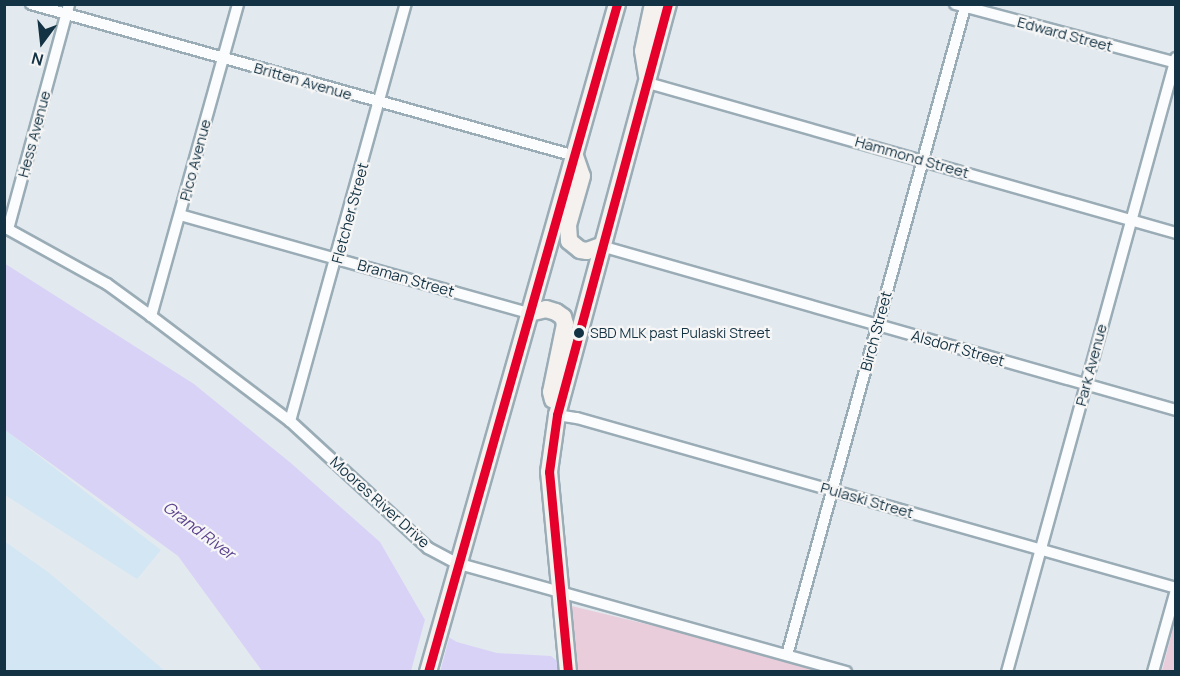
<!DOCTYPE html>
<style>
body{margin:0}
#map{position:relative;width:1180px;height:676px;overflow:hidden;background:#e3eaef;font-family:Manrope,sans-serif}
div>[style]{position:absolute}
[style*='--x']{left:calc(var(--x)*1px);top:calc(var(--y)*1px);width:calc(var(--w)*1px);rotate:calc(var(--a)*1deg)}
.built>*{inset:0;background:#d2e6f3}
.green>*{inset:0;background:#eacdda}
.water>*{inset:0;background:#d9d2f7}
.pier>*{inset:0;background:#e3eaef}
.roads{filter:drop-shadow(2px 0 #9aacb6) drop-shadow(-2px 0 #9aacb6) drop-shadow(0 2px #9aacb6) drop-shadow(0 -2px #9aacb6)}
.street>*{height:10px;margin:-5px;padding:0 5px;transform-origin:5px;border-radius:5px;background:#fbfcfd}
.primary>*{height:16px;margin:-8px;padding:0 8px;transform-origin:8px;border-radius:8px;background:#f4f1ee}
.bus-1>*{height:9px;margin:-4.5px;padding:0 4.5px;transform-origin:4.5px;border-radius:4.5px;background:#e4002b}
.dots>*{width:16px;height:16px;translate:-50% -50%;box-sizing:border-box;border:3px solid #f6f6f6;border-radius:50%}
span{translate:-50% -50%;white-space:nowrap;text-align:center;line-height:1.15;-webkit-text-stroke:4.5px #f6f6f6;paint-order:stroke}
.bus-label{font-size:14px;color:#133243}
.left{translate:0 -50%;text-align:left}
.street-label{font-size:15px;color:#133243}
.water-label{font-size:16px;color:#5c428e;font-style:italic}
.frame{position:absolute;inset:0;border:6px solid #133243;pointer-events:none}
.north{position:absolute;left:12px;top:12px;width:60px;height:60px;-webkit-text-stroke:4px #f6f6f6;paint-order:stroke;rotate:195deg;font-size:16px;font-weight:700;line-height:24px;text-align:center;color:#133243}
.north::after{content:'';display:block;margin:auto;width:21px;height:27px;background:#133243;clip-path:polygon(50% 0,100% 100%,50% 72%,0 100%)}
</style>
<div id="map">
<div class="built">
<div style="clip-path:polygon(5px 430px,161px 550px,137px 579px,5px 495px)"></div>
<div style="clip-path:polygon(4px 541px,48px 572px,165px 671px,5px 671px)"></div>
</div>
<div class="green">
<div style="clip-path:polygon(555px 602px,783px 657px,832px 671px,567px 671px)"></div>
<div style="clip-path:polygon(1175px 621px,1175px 671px,1162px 671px)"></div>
</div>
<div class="water">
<div style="clip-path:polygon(4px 263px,194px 384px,292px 464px,380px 542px,428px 625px,457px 642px,497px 653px,551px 656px,569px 671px,262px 671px,178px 556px,5px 430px)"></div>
</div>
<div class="pier">
<div style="clip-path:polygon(426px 616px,430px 623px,450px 635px,440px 672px,411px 671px)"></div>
</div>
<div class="roads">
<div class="street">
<div style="--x:31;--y:4;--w:565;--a:15.61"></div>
<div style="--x:955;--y:4;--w:229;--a:14.9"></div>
<div style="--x:648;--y:83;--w:549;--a:15.86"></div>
<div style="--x:180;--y:215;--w:362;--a:15.7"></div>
<div style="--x:4;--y:227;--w:118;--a:29"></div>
<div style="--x:107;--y:284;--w:54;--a:36"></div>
<div style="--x:151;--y:316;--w:174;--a:37.1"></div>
<div style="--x:290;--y:421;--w:188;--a:42.6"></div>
<div style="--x:428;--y:548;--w:32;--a:28"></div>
<div style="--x:456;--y:563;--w:405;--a:15.6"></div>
<div style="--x:8;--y:229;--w:233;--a:-74.8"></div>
<div style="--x:601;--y:246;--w:598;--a:15.92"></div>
<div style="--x:151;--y:316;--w:324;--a:-74.4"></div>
<div style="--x:557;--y:415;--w:20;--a:9"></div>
<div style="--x:577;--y:418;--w:623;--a:15.84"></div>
<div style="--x:290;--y:421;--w:433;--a:-74.5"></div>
<div style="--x:787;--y:655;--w:672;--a:-74.64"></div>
<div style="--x:1007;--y:672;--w:637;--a:-74.61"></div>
<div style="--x:1153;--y:672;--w:85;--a:-74.3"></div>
</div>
<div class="primary">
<div style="--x:647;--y:76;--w:25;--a:-99"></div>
<div style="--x:643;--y:51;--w:48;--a:-78"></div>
<div style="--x:575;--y:156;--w:21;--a:71"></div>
<div style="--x:582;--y:176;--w:51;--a:105.9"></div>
<div style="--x:568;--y:225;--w:16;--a:86"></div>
<div style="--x:569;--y:241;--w:14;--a:39"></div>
<div style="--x:580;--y:250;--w:7;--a:8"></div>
<div style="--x:587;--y:251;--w:15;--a:-20"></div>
<div style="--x:529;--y:313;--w:17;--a:-13"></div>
<div style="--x:546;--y:309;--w:10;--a:17"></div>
<div style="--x:556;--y:312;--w:9;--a:36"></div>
<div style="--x:563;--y:317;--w:7;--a:74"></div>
<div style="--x:565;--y:324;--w:69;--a:101.6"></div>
<div style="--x:551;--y:392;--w:8;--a:76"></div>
<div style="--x:428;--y:672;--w:694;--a:-74.2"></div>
<div style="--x:568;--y:672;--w:201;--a:-95.4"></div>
<div style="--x:549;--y:472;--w:58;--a:-82"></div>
<div style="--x:557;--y:415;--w:426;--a:-74.9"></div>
</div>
</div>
<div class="bus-1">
<div style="--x:428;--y:672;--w:694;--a:-74.2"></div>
<div style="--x:568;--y:672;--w:201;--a:-95.4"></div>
<div style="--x:549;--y:472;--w:58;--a:-82"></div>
<div style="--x:557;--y:415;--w:426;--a:-74.9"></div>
</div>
<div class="dots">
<div style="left:579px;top:333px;background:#133243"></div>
</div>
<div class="bus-label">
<span class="left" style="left:590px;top:333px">SBD MLK past Pulaski Street</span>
</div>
<div class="street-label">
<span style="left:1065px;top:34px;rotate:15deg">Edward Street</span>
<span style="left:303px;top:81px;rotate:16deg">Britten Avenue</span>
<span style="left:34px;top:134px;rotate:-75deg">Hess Avenue</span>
<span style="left:912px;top:157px;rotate:16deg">Hammond Street</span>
<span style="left:195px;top:160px;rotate:-75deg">Pico Avenue</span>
<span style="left:350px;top:213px;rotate:-75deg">Fletcher Street</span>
<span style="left:406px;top:278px;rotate:16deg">Braman Street</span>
<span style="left:876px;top:331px;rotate:-75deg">Birch Street</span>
<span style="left:958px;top:348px;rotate:16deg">Alsdorf Street</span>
<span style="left:1091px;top:365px;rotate:-75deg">Park Avenue</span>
<span style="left:867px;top:500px;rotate:16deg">Pulaski Street</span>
<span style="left:380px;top:502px;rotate:42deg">Moores River Drive</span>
</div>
<div class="water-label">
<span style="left:199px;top:530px;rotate:37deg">Grand River</span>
</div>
<div class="frame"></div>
<div class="north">N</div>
</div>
